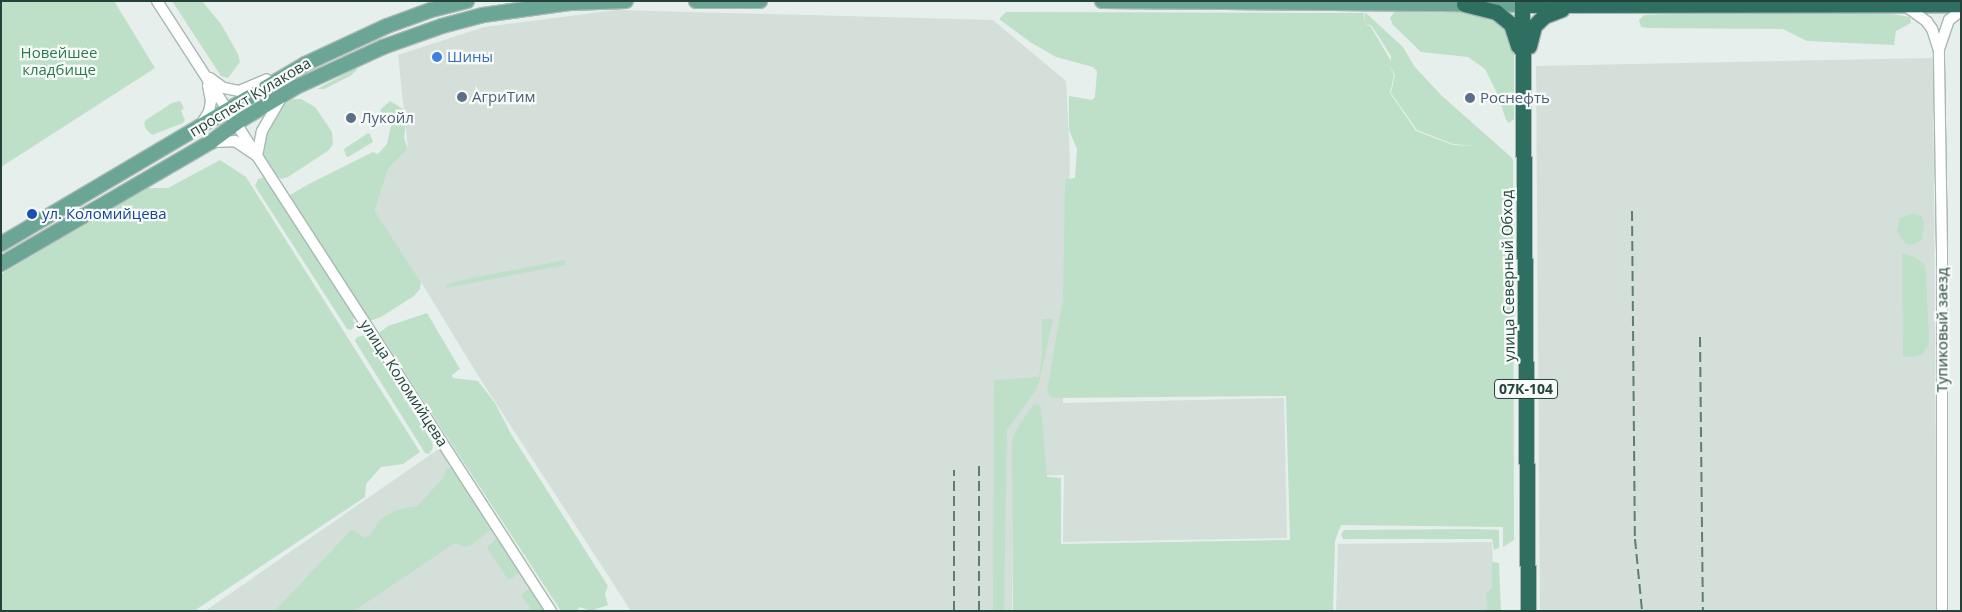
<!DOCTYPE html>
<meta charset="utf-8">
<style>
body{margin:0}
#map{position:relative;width:1962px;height:612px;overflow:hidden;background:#e6efeb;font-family:"Open Sans",sans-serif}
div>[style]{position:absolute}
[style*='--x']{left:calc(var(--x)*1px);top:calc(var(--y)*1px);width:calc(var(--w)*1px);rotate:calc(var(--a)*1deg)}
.built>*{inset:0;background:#d4dfda}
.green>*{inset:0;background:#bfe0c8}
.roads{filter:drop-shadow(1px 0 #a8b8b2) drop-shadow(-1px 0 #a8b8b2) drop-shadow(0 1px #a8b8b2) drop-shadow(0 -1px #a8b8b2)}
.minor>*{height:10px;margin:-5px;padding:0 5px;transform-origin:5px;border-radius:5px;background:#fff}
.major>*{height:14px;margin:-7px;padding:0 7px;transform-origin:7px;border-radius:7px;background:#6aa596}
.highway>*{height:15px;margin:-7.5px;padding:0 7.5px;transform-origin:7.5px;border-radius:7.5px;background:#2f6f62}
.rail>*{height:2px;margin-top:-1px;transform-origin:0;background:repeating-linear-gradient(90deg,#5f7d75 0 10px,transparent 0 15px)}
.dots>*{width:14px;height:14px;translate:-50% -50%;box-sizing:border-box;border:2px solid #f7fbf9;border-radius:50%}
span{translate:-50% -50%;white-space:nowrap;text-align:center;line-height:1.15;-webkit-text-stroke:4.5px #f7fbf9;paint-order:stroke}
.shield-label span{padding:1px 4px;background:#f7fbf9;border:1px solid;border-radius:4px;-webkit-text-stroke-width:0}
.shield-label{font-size:14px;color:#24423a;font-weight:700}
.park-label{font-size:15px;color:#2d7a4b}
.shop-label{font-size:15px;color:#366cbe}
.left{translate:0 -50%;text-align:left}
.street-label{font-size:15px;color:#24423a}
.service-label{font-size:15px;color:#4e5e75}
.transit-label{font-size:15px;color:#164399}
.frame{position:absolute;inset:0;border:2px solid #24423a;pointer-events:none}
</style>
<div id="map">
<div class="built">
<div style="clip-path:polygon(616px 10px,993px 20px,1066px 81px,1070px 158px,1063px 403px,1284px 398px,1287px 538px,1063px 542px,1064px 475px,1013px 476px,1012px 611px,631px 611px,479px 377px,421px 282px,375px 211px,388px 169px,408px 149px,398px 55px,484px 27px)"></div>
<div style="clip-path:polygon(1933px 58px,1937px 611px,1540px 611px,1536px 66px)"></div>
<div style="clip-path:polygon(440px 448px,545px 611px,205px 611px)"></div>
<div style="clip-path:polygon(1492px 542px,1495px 611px,1336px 611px,1338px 544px)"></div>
</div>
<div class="green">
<div style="clip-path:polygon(1px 1px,114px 1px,155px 68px,1px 167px)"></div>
<div style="clip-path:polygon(172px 1px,202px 1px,221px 24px,238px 54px,240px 62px,228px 78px,221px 76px)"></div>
<div style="clip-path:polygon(1395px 11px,1469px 12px,1494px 18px,1506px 26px,1514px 53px,1514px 119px,1509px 123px,1506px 120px,1497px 93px,1485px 69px,1468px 57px,1421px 52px,1393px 25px,1390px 18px)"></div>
<div style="clip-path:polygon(1747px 11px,1892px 14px,1910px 17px,1911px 23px,1896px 31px,1894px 45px,1807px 41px,1783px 29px,1648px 28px,1641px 27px,1639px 20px,1644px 15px)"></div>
<div style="clip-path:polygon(evenodd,1006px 12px,1364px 13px,1365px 23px,1371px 27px,1391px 61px,1391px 56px,1372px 26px,1365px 23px,1365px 13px,1367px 14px,1403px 47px,1414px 66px,1442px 96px,1511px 157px,1513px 160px,1514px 540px,1503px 547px,1503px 527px,1341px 525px,1335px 541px,1333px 611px,1013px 611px,1012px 445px,1013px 437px,1021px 422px,1034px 404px,1041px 407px,1047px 477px,1061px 478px,1061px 544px,1290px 540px,1286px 396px,1052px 398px,1047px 391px,1063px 299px,1065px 183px,1066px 179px,1075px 178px,1077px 149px,1069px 130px,1069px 96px,1092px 100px,1095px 97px,1097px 71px,1093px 67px,1056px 57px,1030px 42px,999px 19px,1006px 12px,1388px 64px,1395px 75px,1391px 93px,1417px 130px,1453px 144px,1476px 146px,1483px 152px,1476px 146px,1453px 145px,1416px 131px,1390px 93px,1394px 75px,1388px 64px)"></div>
<div style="clip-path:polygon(356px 68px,357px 70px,350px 76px,324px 89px,317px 89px)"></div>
<div style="clip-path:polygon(293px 99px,301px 99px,315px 107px,332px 132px,333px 144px,329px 150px,288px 177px,281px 179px,269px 168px,262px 151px,262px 141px,280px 106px)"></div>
<div style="clip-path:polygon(180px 101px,184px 108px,181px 111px,185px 120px,183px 123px,152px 135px,146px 129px,144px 123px,146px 120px,172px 103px)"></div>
<div style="clip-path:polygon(390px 101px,403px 109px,406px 122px,404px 138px,408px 149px,388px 169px,375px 211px,421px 282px,420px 289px,414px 296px,381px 317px,370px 321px,290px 198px,290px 195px,309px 184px,373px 152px,378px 154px,387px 144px,391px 125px,380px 110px)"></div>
<div style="clip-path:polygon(368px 133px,370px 134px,373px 142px,348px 157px,346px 156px,344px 149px)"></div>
<div style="clip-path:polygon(220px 160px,246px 177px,420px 452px,403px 464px,381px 467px,366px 484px,365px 497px,194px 611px,1px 611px,1px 274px,148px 188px,168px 188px)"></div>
<div style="clip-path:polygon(265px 177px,355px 314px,353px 320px,356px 326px,351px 330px,347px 329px,255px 186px,258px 179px)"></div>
<div style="clip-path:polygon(1913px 213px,1922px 216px,1924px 224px,1922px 240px,1913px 245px,1906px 244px,1897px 232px,1900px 218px)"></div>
<div style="clip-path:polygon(1902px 253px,1915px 257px,1924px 264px,1926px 273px,1929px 344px,1922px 355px,1910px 357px,1903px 356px)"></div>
<div style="clip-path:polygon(565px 260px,565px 265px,446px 288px,445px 286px,461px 280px)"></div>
<div style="clip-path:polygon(427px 313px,460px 369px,452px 375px,453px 378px,478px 381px,495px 403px,511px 434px,608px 586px,605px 594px,608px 605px,591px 611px,580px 607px,576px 611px,561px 611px,379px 333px,388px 326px)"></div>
<div style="clip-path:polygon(1042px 319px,1053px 319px,1040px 379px,1036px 390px,1007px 430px,1004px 611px,993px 611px,994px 380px,1039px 377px,1042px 356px)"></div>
<div style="clip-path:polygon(365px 335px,432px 442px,433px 448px,429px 454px,425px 453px,355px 341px,357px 337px)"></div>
<div style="clip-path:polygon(453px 467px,493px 528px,470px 546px,464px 547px,455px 543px,354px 611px,275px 611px,349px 532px,353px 530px,365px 538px,371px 534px,380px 520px,396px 510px,417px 506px,444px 477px,446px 469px)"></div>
<div style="clip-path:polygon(1476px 529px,1499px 530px,1499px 548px,1494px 550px,1492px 539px,1343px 539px,1341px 534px,1344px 530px)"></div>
<div style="clip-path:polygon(496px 538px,499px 538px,518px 568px,518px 573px,511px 579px,507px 578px,487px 548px)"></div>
<div style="clip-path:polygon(1492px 562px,1499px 563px,1501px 611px,1487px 611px,1486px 594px,1492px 588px)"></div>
<div style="clip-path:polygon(528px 589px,534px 591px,546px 611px,532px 611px,521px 595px)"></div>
</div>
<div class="roads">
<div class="minor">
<div style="--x:157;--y:1;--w:726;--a:57.14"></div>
<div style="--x:1904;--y:5;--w:29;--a:36"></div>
<div style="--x:1927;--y:22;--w:9;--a:54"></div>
<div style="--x:1932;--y:29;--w:20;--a:72"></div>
<div style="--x:210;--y:78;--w:17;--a:36"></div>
<div style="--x:224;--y:88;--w:15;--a:11"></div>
<div style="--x:239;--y:91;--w:30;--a:-23"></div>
<div style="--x:202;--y:123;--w:13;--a:-58"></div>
<div style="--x:209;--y:112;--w:11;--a:-80"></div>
<div style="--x:211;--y:101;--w:16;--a:-101"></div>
<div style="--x:212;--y:142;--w:23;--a:-2"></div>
<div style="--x:235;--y:141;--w:27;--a:34"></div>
<div style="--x:257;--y:156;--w:25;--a:-79"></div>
<div style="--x:262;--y:131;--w:39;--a:-60"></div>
<div style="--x:1942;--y:611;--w:360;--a:-90"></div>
<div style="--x:1942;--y:251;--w:202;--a:-90.9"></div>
<div style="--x:1939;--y:49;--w:31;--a:-71"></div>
<div style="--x:1949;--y:20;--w:15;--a:-37"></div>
</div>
<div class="major">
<div style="--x:696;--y:1;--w:64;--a:0"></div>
<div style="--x:1102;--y:1;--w:420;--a:0.5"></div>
<div style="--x:1;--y:244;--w:353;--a:-30.6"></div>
<div style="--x:305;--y:64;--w:90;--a:-24.9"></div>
<div style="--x:387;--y:26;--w:47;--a:-20"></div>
<div style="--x:431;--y:10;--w:37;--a:-14"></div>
<div style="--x:1;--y:264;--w:243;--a:-30.2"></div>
<div style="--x:211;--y:142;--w:31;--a:-37"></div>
<div style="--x:236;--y:123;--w:70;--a:-31"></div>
<div style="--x:296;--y:87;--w:96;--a:-24.7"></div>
<div style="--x:383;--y:47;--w:63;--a:-19.6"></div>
<div style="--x:442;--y:26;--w:42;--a:-15"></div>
<div style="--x:483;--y:15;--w:87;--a:-7.9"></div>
<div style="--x:569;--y:3;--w:57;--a:-2"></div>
</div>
<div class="highway">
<div style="--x:1522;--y:1;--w:610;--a:89.44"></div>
<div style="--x:1464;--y:4;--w:33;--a:14"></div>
<div style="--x:1496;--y:12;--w:19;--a:39"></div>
<div style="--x:1511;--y:24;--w:23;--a:72"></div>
<div style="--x:1522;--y:5;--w:439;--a:-0.1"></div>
<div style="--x:1529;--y:46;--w:21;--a:-76"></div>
<div style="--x:1534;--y:26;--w:14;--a:-45"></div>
<div style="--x:1544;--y:16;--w:19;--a:-21"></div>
</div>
</div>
<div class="rail">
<div style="--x:1632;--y:211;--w:328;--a:89.5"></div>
<div style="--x:1635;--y:539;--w:72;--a:84.4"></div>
<div style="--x:1700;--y:337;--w:274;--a:89.4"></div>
<div style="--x:954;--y:611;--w:141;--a:-90"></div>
<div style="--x:979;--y:611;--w:148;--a:-90"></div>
</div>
<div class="dots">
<div style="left:437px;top:57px;background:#3f7fe0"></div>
<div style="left:462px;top:97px;background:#5c6f8a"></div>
<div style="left:1470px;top:98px;background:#5c6f8a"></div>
<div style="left:351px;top:118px;background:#5c6f8a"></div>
<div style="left:32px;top:214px;background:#1a4fb4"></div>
</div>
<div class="shield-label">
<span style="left:1526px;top:389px">07К-104</span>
</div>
<div class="park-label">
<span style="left:59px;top:61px">Новейшее<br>кладбище</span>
</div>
<div class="shop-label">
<span class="left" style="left:447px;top:57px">Шины</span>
</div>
<div class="street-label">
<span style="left:250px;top:97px;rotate:-31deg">проспект Кулакова</span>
<span style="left:1508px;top:276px;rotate:-91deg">улица Северный Обход</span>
<span style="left:1942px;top:330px;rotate:-90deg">Тупиковый заезд</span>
<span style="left:404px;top:383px;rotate:57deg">улица Коломийцева</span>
</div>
<div class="service-label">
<span class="left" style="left:472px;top:97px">АгриТим</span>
<span class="left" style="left:1480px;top:98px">Роснефть</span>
<span class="left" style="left:361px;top:118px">Лукойл</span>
</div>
<div class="transit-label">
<span class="left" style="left:42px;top:214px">ул. Коломийцева</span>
</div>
<div class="frame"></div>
</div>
